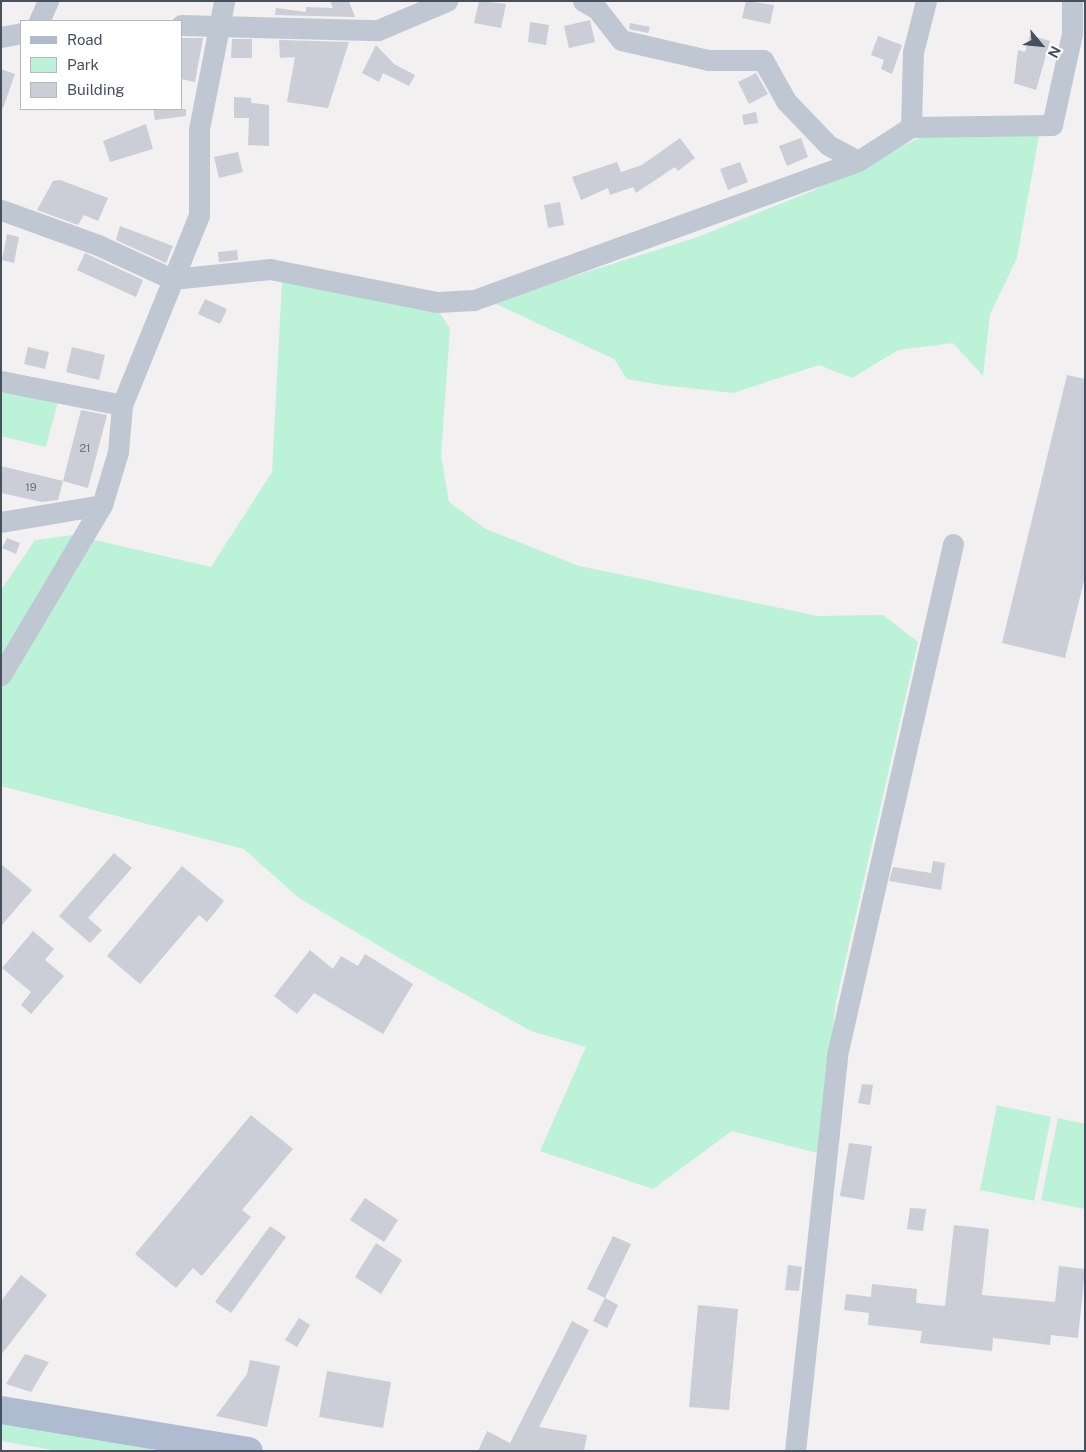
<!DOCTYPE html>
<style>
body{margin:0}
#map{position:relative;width:1086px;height:1452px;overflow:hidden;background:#f2f0f0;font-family:"Public Sans",sans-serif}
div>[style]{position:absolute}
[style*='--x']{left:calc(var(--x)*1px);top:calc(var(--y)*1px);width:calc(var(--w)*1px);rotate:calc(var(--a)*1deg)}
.green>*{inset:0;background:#bcf2d7}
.building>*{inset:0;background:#cbced6}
.minor>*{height:21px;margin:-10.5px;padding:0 10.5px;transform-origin:10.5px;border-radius:10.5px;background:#bfc8d2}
.major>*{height:28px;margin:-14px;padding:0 14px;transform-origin:14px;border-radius:14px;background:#aebbd0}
span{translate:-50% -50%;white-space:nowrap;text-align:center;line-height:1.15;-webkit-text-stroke:4px #fff;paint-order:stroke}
.number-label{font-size:11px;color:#67707d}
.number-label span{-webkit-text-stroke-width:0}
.frame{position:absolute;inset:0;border:2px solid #46505f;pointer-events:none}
.legend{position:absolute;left:20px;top:20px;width:162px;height:90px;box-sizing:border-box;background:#fff;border:1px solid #b5b9bf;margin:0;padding:6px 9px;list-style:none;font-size:15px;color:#46505f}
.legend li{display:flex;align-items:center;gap:10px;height:25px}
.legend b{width:25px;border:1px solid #b5b9bf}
.north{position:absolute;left:1016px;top:20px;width:50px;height:50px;-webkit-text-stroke:4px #fff;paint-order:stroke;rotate:118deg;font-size:14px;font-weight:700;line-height:20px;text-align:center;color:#46505f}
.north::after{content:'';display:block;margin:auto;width:18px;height:22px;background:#46505f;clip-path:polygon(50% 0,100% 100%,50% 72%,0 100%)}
</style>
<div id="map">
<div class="green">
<div style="clip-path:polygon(931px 132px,1039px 136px,1017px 258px,990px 314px,983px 376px,953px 343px,898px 350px,852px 378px,819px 365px,733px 393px,662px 385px,627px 379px,614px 359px,492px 302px,698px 237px,812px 191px)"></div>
<div style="clip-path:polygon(282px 281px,438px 311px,450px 328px,441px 456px,449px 502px,486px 529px,579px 566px,618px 574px,818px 616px,883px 615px,918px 642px,836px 1002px,817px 1153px,732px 1131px,653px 1189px,540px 1151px,586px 1047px,531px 1031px,401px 959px,299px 898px,244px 849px,1px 786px,1px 590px,35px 540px,73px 535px,211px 567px,272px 472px)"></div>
<div style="clip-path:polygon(1px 388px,58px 401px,46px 447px,1px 436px)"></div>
<div style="clip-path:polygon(997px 1105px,1051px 1117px,1034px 1201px,980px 1190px)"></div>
<div style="clip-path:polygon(1058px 1118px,1085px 1124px,1085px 1209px,1041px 1200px)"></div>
<div style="clip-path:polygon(1px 1423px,168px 1451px,58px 1451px,1px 1441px)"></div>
</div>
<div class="building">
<div style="clip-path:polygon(330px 1px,349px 1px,355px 17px,275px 15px,276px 8px,306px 12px,306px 7px,333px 8px)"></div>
<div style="clip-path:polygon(479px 1px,506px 4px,501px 28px,474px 23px)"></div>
<div style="clip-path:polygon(746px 1px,774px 5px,770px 24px,742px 18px)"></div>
<div style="clip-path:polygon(590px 20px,595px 42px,569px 48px,564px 26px)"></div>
<div style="clip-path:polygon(530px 22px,549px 25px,546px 45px,528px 42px)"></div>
<div style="clip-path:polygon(630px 23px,650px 27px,648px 33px,629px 29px)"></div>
<div style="clip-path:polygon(1030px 35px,1050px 41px,1036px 90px,1014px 83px,1018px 50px,1025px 52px)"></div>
<div style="clip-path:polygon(878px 36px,902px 45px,892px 74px,881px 69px,884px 60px,871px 55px)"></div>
<div style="clip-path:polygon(181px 38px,203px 38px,195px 82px,181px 79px)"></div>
<div style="clip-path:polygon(232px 39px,252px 39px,252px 58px,231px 58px)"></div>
<div style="clip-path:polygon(279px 40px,349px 42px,328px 108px,287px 102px,295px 57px,280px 58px)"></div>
<div style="clip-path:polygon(376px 45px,394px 64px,415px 75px,409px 86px,383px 73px,379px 82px,362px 73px)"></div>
<div style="clip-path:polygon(1px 69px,15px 74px,3px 108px,1px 108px)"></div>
<div style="clip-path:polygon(756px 73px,768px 94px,749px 104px,738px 82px)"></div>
<div style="clip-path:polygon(234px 97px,251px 98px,251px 103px,269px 105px,269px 146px,248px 145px,249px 118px,234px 118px)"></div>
<div style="clip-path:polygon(153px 109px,186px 109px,186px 116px,155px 120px)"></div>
<div style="clip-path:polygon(756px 112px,758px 123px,744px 125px,742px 115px)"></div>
<div style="clip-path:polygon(146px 124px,153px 149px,110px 162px,103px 141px)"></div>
<div style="clip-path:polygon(680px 138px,695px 158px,678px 171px,675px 167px,636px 193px,633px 187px,610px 195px,608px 188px,581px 200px,572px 177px,617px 162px,621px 172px,642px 165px)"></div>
<div style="clip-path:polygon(801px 138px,808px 157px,787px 166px,779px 146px)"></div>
<div style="clip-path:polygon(238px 152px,243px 172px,219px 178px,214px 157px)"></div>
<div style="clip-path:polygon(740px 162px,748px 182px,728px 190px,720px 169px)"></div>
<div style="clip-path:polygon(60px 180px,108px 198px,98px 221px,84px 215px,78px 225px,37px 210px,53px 181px)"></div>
<div style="clip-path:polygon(560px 202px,564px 225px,548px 228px,544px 205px)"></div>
<div style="clip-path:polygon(120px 226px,173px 246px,166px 263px,116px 240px)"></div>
<div style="clip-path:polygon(7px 234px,19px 237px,14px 263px,2px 260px)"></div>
<div style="clip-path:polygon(237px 250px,238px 260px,219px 262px,218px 252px)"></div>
<div style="clip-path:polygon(85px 253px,143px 280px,136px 297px,77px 270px)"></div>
<div style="clip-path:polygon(205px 299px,227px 309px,220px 324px,198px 314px)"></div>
<div style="clip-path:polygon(28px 347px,49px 352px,45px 369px,24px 364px)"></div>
<div style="clip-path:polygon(72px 347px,105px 355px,99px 380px,66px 372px)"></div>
<div style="clip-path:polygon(1067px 375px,1085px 379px,1085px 577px,1065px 658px,1002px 643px)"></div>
<div style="clip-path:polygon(81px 410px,107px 415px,88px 488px,63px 481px)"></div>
<div style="clip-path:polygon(1px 466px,63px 481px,58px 500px,42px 502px,1px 493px)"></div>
<div style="clip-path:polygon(7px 538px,20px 543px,16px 554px,2px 548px)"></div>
<div style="clip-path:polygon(114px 853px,132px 868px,88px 918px,102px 930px,90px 943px,59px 916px)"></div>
<div style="clip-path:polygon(933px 861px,945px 863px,941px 890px,889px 881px,893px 867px,931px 873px)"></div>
<div style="clip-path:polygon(1px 864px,32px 890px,1px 926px)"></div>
<div style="clip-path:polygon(182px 866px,224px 901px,207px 922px,199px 915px,140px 984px,107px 956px)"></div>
<div style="clip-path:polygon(33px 931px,54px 949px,45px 960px,64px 976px,31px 1014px,21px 1005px,31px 992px,2px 968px)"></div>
<div style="clip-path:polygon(310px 950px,333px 969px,341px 956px,358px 966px,365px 954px,413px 984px,383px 1034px,314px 993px,297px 1014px,274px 996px)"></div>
<div style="clip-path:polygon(862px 1084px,873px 1085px,870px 1105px,858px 1103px)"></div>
<div style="clip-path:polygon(251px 1115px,293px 1149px,242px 1210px,251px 1217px,202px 1276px,193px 1268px,176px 1288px,135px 1254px)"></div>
<div style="clip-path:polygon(849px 1143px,872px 1146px,864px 1200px,840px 1196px)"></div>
<div style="clip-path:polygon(365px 1198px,398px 1220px,384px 1242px,350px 1220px)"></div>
<div style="clip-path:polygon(910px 1208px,926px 1209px,923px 1231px,907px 1229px)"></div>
<div style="clip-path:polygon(954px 1225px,989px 1229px,982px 1295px,1055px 1302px,1059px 1266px,1085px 1269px,1078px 1338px,1051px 1335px,1050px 1345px,993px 1338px,992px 1351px,920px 1343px,922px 1331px,868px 1325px,869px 1313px,844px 1310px,846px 1294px,871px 1297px,872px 1284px,917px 1289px,916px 1303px,945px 1306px)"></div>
<div style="clip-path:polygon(270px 1226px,286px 1237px,231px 1313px,215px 1302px)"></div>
<div style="clip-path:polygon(613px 1236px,631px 1244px,605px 1298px,587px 1289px)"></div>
<div style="clip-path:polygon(376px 1243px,402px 1260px,381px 1294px,355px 1277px)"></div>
<div style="clip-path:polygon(788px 1265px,802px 1267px,799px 1291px,785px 1290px)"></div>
<div style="clip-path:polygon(21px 1275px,47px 1295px,1px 1355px,1px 1301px)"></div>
<div style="clip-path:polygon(605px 1298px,618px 1305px,607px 1328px,593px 1321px)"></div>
<div style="clip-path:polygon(698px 1305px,738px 1309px,729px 1410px,689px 1407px)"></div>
<div style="clip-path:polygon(299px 1318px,310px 1325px,297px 1347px,285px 1340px)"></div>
<div style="clip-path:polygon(572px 1321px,589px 1330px,539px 1427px,587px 1435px,584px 1451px,478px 1451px,487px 1431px,510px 1443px)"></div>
<div style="clip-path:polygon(25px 1354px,49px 1362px,31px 1392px,6px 1384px)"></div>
<div style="clip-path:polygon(250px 1360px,280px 1366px,267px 1427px,216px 1416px,247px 1374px)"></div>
<div style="clip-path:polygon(327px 1371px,391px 1382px,383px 1428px,319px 1417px)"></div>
</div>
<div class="minor">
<div style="--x:583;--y:1;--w:16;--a:30"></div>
<div style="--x:597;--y:9;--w:39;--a:52"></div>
<div style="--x:621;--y:40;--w:89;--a:12.9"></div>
<div style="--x:708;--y:60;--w:55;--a:0"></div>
<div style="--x:763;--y:60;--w:47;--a:60.7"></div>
<div style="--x:786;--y:101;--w:61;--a:46.3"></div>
<div style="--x:828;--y:145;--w:34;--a:28"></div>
<div style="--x:39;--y:21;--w:22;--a:-66"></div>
<div style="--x:181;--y:25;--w:197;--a:1.5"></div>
<div style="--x:378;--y:30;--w:75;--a:-22.8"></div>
<div style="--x:1;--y:37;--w:20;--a:-11"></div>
<div style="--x:911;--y:127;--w:75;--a:-88.5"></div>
<div style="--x:913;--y:52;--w:53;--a:-75.7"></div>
<div style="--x:1;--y:210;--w:103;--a:19.8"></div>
<div style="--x:98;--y:245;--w:81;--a:24.7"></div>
<div style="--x:172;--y:279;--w:99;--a:-5.8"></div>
<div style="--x:270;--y:269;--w:170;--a:11.2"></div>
<div style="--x:437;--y:302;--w:37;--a:-3"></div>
<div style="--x:474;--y:300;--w:408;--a:-19.9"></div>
<div style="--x:858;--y:161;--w:63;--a:-32.7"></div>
<div style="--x:911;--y:127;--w:141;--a:-0.8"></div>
<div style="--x:1052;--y:125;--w:94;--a:-77.7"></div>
<div style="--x:1072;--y:33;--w:32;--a:-90"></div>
<div style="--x:1;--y:381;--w:123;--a:11.2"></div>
<div style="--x:1;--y:522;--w:102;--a:-9.6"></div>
<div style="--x:1;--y:675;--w:198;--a:-59.3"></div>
<div style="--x:102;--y:505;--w:55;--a:-73.2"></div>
<div style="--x:118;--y:452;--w:47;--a:-85.1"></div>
<div style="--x:122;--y:405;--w:205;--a:-67.9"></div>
<div style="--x:199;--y:215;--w:86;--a:-90"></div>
<div style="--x:199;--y:129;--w:130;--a:-78.9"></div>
<div style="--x:795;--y:1451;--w:398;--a:-83.9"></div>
<div style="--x:837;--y:1055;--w:524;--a:-77.21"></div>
</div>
<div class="major">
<div style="--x:1;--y:1410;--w:251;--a:9.4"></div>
</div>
<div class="number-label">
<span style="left:85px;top:448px">21</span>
<span style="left:31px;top:487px">19</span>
</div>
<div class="frame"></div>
<ul class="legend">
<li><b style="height:6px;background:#aebbd0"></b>Road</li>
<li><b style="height:14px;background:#bcf2d7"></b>Park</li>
<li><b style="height:14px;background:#cbced6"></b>Building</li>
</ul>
<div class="north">N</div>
</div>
